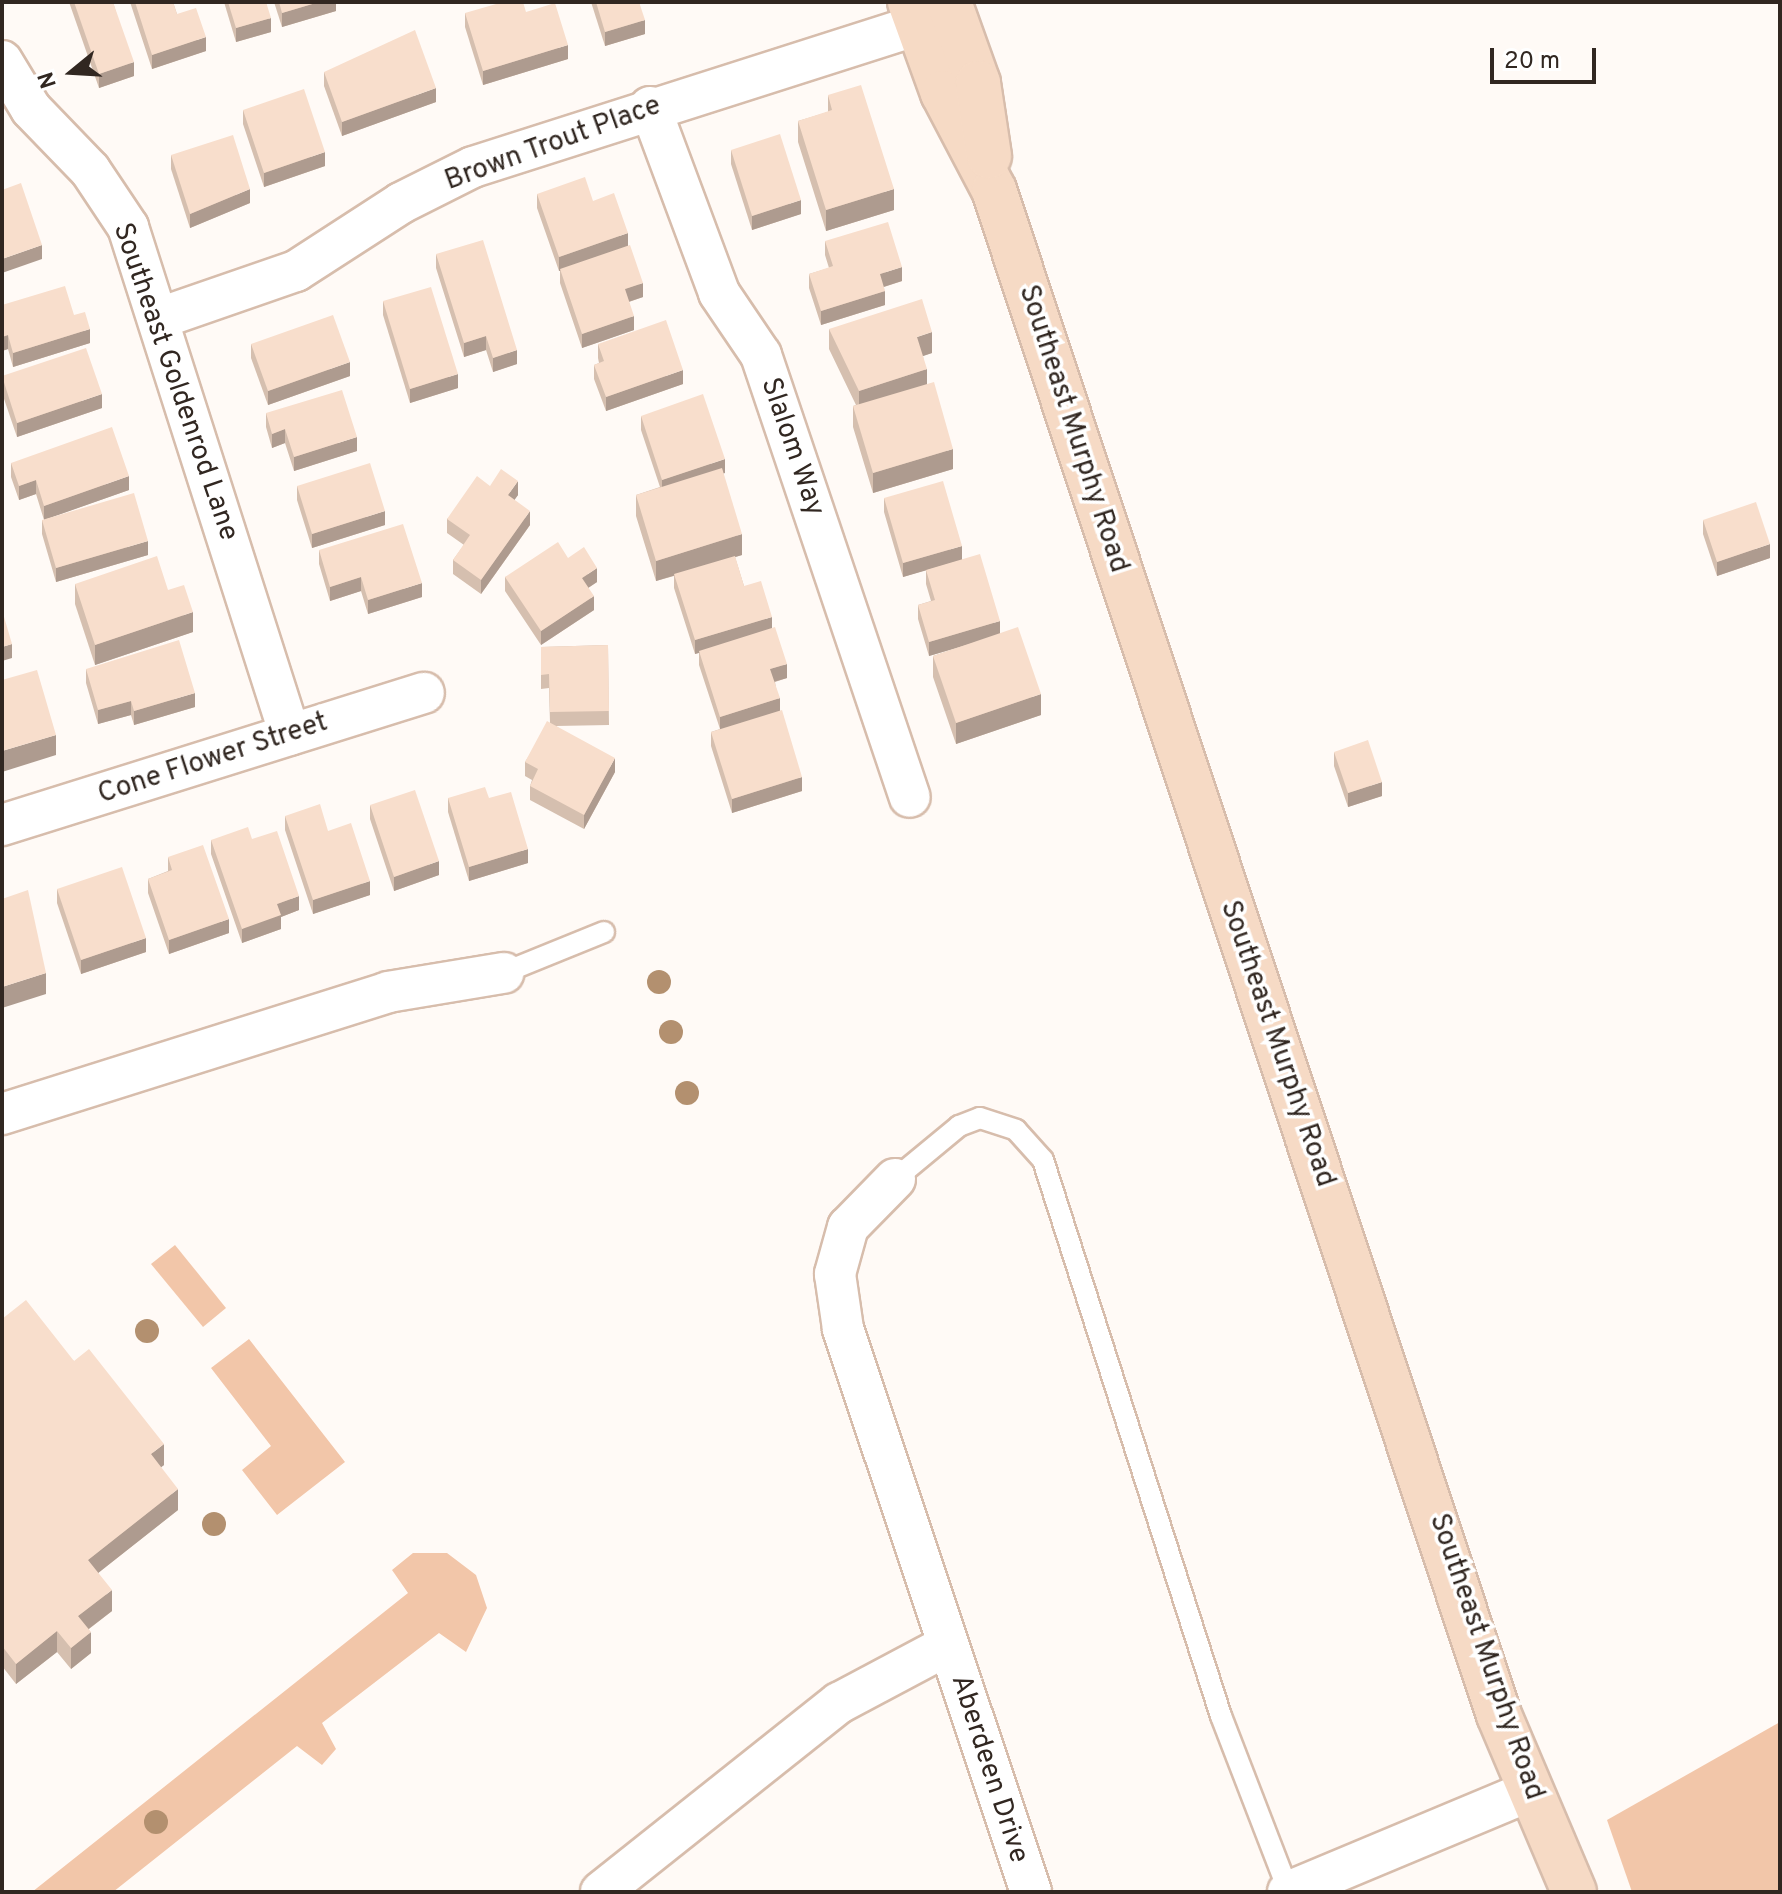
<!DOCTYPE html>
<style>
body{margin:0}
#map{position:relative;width:1782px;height:1894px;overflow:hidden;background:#fffaf6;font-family:Overpass,sans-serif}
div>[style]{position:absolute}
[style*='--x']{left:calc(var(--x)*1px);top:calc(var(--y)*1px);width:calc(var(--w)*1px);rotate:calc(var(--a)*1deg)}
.green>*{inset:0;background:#f2c6a9}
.roads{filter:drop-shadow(2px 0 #d7bdac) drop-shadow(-2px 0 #d7bdac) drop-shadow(0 2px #d7bdac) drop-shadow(0 -2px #d7bdac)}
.service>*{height:20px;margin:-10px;padding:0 10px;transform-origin:10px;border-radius:10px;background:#fff}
.minor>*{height:40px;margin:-20px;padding:0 20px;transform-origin:20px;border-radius:20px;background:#fff}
.secondary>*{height:44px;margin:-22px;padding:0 22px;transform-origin:22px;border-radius:22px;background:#f6dac5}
.trees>*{width:24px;height:24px;margin:-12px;border-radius:50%;background:#b3906f}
.wall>*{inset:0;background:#d5bfaf}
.shaded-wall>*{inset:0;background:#ae9b8f}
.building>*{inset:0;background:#f8decc}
span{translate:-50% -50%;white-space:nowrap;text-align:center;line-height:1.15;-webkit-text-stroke:7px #fff;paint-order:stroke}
.street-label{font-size:28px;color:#312721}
.frame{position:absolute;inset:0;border:4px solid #312721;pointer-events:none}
.north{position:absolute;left:32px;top:32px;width:80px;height:80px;-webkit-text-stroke:6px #fff;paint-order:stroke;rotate:252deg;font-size:22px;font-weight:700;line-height:32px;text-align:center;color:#312721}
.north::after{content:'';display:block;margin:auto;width:28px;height:36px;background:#312721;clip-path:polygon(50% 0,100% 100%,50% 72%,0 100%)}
.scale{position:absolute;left:1490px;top:48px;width:106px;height:36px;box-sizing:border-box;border:4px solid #312721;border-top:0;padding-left:10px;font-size:24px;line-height:28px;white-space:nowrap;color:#312721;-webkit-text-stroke:6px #fff;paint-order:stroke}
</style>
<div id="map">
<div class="green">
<div style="clip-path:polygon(175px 1245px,226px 1308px,203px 1327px,151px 1264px)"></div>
<div style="clip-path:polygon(249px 1339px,345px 1462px,277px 1515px,242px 1470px,271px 1446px,211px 1368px)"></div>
<div style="clip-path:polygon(413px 1553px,447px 1553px,476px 1575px,487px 1608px,466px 1652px,439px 1633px,322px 1723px,336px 1749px,322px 1765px,297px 1746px,113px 1892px,32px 1892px,408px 1593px,392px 1570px)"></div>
<div style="clip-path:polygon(1780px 1722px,1780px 1892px,1632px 1892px,1607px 1820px)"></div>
</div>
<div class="roads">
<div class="service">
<div style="--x:503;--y:973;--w:109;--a:-22.1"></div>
<div style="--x:895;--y:1179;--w:83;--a:-39.6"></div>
<div style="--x:959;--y:1126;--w:22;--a:-21"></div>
<div style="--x:980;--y:1118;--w:38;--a:18"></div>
<div style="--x:1016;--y:1130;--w:40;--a:48"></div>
<div style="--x:1043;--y:1160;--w:584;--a:72.25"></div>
<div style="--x:1221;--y:1716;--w:189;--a:68.9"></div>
</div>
<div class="minor">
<div style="--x:2;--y:61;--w:56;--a:58.9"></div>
<div style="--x:31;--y:109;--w:85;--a:46"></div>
<div style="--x:90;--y:170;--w:69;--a:56.3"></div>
<div style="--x:128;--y:227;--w:533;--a:72.31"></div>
<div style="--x:650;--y:107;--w:198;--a:69.6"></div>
<div style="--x:719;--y:293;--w:75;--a:55.9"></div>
<div style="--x:761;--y:355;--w:466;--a:71.4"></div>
<div style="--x:160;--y:318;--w:144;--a:-19.1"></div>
<div style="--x:296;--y:271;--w:125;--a:-32.9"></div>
<div style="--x:401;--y:203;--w:80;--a:-26.6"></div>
<div style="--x:473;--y:167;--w:467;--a:-17.7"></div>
<div style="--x:2;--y:825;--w:442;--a:-17.4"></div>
<div style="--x:2;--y:1114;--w:405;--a:-17.5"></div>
<div style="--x:388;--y:992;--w:117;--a:-9.4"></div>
<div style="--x:895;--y:1179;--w:67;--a:134.4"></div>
<div style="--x:848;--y:1227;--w:49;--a:105.5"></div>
<div style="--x:835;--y:1274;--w:56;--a:81.7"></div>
<div style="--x:843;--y:1329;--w:594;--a:71.53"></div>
<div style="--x:601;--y:1892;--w:304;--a:-38.5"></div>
<div style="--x:839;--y:1703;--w:123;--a:-28"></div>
<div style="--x:1288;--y:1892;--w:262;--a:-22.7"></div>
</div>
<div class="secondary">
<div style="--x:910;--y:2;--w:97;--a:70.1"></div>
<div style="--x:943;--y:93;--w:110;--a:62.3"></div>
<div style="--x:994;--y:190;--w:1606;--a:71.68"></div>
<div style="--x:1499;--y:1715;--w:192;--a:67"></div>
<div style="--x:949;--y:2;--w:86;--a:70.3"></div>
<div style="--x:978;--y:83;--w:74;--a:81.4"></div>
</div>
</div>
<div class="trees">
<div style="left:659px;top:982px"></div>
<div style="left:671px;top:1032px"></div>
<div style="left:687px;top:1093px"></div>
<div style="left:147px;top:1331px"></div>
<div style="left:214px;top:1524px"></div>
<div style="left:156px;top:1822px"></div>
</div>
<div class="wall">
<div style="clip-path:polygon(69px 2px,113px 2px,134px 76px,99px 88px)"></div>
<div style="clip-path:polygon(130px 2px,173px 2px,177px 14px,206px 51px,152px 69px)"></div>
<div style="clip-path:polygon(224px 2px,266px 2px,271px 32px,236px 42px)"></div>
<div style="clip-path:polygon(274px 2px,336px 2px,336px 11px,282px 27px)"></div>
<div style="clip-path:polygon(591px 2px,639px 2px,645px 34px,605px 46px)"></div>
<div style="clip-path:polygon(526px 12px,568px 59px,483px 85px,465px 27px,465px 13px)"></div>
<div style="clip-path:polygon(324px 72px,436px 102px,342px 136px,324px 86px)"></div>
<div style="clip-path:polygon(828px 95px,894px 210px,826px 231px,798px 142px,798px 121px,828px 112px)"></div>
<div style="clip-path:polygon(243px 110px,325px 166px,264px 187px,243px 124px)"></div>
<div style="clip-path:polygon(731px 150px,801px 214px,752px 230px,731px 164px)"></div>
<div style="clip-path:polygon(171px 155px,250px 203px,190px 228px,171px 169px)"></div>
<div style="clip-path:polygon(537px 194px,593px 201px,628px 246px,643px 297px,629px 302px,634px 330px,582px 348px,560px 283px,560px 271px,559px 271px,537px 208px)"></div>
<div style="clip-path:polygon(825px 241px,902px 281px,884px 287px,885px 305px,821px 325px,809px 288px,809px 274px,829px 268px,825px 255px)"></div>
<div style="clip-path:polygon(436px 254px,517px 364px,493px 372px,486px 350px,464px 357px,436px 268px)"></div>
<div style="clip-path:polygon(383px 301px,458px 388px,410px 403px,383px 315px)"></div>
<div style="clip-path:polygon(2px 305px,74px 315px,90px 343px,13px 367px,8px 349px,2px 351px)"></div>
<div style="clip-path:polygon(829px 329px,932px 353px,923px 356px,927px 384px,953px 469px,873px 493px,853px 427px,853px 406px,856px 405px,829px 349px)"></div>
<div style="clip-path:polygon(251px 344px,350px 376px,268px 405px,251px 358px)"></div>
<div style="clip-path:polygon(598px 344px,683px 384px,606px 411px,594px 379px,594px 365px,599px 363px,598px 358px)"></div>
<div style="clip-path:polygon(2px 376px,102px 408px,17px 437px,2px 393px)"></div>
<div style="clip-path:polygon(266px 413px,357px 451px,294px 471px,285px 443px,272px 448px,266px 427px)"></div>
<div style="clip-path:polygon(641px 416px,725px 473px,723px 473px,742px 555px,735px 557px,744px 586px,772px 628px,787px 678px,775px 682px,780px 711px,802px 791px,732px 813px,711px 746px,711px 732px,720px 729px,699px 665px,699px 653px,695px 654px,674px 588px,674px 576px,656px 581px,636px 516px,636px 495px,660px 487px,641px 430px)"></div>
<div style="clip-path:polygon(11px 463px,129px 490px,46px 519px,148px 555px,56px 582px,42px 534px,42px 520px,44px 520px,36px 494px,19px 500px,11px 477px)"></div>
<div style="clip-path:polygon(297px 486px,385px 525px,312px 548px,297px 500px)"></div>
<div style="clip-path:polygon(490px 486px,518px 495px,514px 500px,530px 525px,481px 594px,453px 574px,453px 560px,464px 545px,447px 533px,447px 519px)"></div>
<div style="clip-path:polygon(884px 498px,962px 559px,1041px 715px,956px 744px,933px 677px,933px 656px,967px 645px,929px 656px,918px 619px,918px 605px,931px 601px,926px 584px,926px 570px,939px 566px,903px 577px,884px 512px)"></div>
<div style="clip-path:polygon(1703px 520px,1770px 558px,1717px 576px,1703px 534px)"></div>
<div style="clip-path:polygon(319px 550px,422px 597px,368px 614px,361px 591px,330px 601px,319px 564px)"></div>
<div style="clip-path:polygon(568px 558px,597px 582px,588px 588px,594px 610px,541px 645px,505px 591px,505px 577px)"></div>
<div style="clip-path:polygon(75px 584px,168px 590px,193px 632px,95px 665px,75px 604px)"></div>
<div style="clip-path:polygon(608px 645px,609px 725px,556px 726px,615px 772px,584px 829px,530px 800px,530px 786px,532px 780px,525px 776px,525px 762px,550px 723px,549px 688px,541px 689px,541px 647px)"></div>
<div style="clip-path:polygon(86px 669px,195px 707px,134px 725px,131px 715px,98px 724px,86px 683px)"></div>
<div style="clip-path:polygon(1334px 752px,1382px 796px,1348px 807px,1334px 766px)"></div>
<div style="clip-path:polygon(448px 798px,489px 798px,528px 863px,469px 881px,448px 812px)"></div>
<div style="clip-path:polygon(370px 805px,439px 875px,394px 891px,370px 819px)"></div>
<div style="clip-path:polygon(285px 816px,328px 831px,370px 895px,313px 914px,285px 830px)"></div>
<div style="clip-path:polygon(252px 839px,299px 910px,281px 917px,281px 929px,242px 943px,211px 854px,211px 840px)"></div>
<div style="clip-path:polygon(168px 857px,229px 933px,169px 954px,148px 893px,148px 879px,168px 871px)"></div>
<div style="clip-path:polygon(57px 889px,146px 952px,81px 974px,57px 903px)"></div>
<div style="clip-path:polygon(2px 1319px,74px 1361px,164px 1465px,161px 1467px,178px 1510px,98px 1573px,112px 1611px,89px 1629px,91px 1653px,71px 1669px,57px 1652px,16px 1684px,2px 1666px)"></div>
</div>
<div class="shaded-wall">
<div style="clip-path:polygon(319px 2px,336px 2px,336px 11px,282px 27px,282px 13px)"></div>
<div style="clip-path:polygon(271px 18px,271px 32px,236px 42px,236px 28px)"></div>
<div style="clip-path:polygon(645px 20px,645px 34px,605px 46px,605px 32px)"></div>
<div style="clip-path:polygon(206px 37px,206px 51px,152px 69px,152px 55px)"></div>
<div style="clip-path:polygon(568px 45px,568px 59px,483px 85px,483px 71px)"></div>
<div style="clip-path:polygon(134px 62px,134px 76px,99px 88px,99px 74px)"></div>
<div style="clip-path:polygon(436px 88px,436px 102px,342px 136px,342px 122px)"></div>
<div style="clip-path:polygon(325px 152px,325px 166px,264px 187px,264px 173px)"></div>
<div style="clip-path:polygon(250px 189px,250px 203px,190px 228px,190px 214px)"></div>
<div style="clip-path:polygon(894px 189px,894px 210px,826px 231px,826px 210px)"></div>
<div style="clip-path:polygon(801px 200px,801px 214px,752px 230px,752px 216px)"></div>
<div style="clip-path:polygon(628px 233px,628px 247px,559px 271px,559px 257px)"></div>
<div style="clip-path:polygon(42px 245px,42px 259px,2px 273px,2px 259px)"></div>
<div style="clip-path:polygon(902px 267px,902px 281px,880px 288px,880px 274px)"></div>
<div style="clip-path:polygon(643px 283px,643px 297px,625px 303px,625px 289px)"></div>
<div style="clip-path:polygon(885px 291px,885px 305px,821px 325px,821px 311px)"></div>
<div style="clip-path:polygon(634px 316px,634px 330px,582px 348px,582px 334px)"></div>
<div style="clip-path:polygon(90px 329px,90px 343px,13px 367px,13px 353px)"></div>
<div style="clip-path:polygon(932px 332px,932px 353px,917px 358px,917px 337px)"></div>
<div style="clip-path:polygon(8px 335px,8px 349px,2px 351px,2px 337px)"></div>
<div style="clip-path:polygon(486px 336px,486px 350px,464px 357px,464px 343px)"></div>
<div style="clip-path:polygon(517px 350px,517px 364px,493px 372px,493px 358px)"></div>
<div style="clip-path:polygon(350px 362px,350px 376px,268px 405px,268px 391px)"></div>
<div style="clip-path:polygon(927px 369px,927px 390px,859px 412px,859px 391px)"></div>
<div style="clip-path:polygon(683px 370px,683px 384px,606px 411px,606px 397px)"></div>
<div style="clip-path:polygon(458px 374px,458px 388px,410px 403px,410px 389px)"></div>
<div style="clip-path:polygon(102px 394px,102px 408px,17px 437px,17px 423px)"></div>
<div style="clip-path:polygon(285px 429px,285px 443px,272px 448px,272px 434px)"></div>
<div style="clip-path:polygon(357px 437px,357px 451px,294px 471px,294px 457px)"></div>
<div style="clip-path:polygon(953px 449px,953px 469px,873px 493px,873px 473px)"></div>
<div style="clip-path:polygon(725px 459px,725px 473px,662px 494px,662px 480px)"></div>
<div style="clip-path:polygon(129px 476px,129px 490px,44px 520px,44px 506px)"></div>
<div style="clip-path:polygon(36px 480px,36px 494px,19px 500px,19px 486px)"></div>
<div style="clip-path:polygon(518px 481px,518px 495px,508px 509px,508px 495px)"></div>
<div style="clip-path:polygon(385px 511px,385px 525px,312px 548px,312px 534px)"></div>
<div style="clip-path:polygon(530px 511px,530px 525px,481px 594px,481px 580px)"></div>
<div style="clip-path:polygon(742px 534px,742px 555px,656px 581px,656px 561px)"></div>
<div style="clip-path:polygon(148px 541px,148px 555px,56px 582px,56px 568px)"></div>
<div style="clip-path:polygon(1770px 544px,1770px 558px,1717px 576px,1717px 562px)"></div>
<div style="clip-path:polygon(962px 546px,962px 560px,903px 577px,903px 563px)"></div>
<div style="clip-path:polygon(597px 568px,597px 582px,582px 592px,582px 578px)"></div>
<div style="clip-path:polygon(361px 577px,361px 591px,330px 601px,330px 587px)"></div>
<div style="clip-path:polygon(422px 583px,422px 597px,368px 614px,368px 600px)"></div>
<div style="clip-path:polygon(594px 596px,594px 610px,541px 645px,541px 631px)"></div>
<div style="clip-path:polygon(193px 612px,193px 632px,95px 665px,95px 645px)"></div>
<div style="clip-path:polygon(772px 617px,772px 631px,695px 654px,695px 640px)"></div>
<div style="clip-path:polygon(1000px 621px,1000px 635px,929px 656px,929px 642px)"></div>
<div style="clip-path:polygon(12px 644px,12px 658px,2px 661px,2px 647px)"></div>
<div style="clip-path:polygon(787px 664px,787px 678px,770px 683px,770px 669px)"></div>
<div style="clip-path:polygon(195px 693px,195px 707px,134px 725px,134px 711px)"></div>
<div style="clip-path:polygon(1041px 694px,1041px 715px,956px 744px,956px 723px)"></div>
<div style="clip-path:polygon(780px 698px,780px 712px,720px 731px,720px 717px)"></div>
<div style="clip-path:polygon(131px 701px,131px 715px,98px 724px,98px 710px)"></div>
<div style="clip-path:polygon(56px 735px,56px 755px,2px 772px,2px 751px)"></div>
<div style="clip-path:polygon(615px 758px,615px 772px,584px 829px,584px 815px)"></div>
<div style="clip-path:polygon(802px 777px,802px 791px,732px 813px,732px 799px)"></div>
<div style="clip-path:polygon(1382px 782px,1382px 796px,1348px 807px,1348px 793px)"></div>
<div style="clip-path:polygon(528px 849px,528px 863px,469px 881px,469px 867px)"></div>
<div style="clip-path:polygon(439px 861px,439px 875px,394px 891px,394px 877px)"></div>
<div style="clip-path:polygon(370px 881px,370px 895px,313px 914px,313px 900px)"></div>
<div style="clip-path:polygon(299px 896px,299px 910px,281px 917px,281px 929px,242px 943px,242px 929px,277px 904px)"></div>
<div style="clip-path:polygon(229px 919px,229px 933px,169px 954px,169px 940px)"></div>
<div style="clip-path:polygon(146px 938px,146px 952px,81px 974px,81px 960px)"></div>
<div style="clip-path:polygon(46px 973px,46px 994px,2px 1008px,2px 987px)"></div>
<div style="clip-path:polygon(164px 1444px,164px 1465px,151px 1475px,151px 1454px)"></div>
<div style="clip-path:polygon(178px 1489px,178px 1510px,88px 1581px,88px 1560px)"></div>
<div style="clip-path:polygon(112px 1590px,112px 1611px,78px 1637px,78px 1616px)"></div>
<div style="clip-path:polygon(57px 1631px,57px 1652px,16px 1684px,16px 1664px)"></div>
<div style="clip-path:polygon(91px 1632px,91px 1653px,71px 1669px,71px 1648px)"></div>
</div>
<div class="building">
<div style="clip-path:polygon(74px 2px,113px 2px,134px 62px,99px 74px)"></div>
<div style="clip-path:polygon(135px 2px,173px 2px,177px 14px,196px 8px,206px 37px,152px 55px)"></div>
<div style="clip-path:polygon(228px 2px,266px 2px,271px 18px,236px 28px)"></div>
<div style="clip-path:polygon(279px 2px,319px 2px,282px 13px)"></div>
<div style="clip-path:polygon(503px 2px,523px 2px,526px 12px,555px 3px,568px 45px,483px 71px,465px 13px)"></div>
<div style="clip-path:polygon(596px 2px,639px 2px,645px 20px,605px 32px)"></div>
<div style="clip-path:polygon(415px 30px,436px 88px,342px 122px,324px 72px)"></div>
<div style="clip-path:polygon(861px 85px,894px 189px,826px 210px,798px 121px,832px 110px,828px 95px)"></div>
<div style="clip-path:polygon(304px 89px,325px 152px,264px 173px,243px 110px)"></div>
<div style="clip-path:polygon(780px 134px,801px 200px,752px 216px,731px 150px)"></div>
<div style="clip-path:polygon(233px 135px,250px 189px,190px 214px,171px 155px)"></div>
<div style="clip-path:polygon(585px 177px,593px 201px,614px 193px,628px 233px,559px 257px,537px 194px)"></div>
<div style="clip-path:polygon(21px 183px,42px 245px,2px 259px,2px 190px)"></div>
<div style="clip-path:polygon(888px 222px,902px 267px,880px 274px,885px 291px,821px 311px,809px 274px,833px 266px,825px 241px)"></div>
<div style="clip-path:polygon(483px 240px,517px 350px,493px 358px,486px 336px,464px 343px,436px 254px)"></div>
<div style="clip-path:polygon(630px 245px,643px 283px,625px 289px,634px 316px,582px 334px,560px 269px)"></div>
<div style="clip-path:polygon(65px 286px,74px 315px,85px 312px,90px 329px,13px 353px,8px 335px,2px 337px,2px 305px)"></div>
<div style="clip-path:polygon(431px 287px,458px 374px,410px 389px,383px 301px)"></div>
<div style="clip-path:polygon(922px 299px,932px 332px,917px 337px,927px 369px,859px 391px,829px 329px)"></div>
<div style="clip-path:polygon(333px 315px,350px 362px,268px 391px,251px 344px)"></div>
<div style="clip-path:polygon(666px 320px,683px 370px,606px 397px,594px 365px,604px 361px,598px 344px)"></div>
<div style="clip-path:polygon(86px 348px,102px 394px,17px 423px,2px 376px)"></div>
<div style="clip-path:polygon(934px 382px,953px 449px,873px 473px,853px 406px)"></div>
<div style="clip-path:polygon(342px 390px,357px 437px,294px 457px,285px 429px,272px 434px,266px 413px)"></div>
<div style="clip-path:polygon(703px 394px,725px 459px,662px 480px,641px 416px)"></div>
<div style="clip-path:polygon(112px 427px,129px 476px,44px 506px,36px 480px,19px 486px,11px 463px)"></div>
<div style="clip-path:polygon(370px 463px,385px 511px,312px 534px,297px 486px)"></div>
<div style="clip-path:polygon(722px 468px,742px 534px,656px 561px,636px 495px)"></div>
<div style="clip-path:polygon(501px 469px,518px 481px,508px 495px,530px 511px,481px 580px,453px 560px,470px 535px,447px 519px,477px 476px,490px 486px)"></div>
<div style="clip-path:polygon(943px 481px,962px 546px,903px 563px,884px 498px)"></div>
<div style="clip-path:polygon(134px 493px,148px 541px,56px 568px,42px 520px)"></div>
<div style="clip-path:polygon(1756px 502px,1770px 544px,1717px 562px,1703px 520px)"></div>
<div style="clip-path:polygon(403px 524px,422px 583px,368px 600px,361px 577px,330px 587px,319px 550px)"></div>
<div style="clip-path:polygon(558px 542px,568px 558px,584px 547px,597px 568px,582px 578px,594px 596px,541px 631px,505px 577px)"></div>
<div style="clip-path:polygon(980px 554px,1000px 621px,929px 642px,918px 605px,935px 600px,926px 570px)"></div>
<div style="clip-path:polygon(157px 556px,168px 590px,184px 585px,193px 612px,95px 645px,75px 584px)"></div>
<div style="clip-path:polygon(735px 556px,744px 586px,761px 581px,772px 617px,695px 640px,674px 574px)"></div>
<div style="clip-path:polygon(2px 610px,12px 644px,2px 647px)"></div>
<div style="clip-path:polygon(775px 627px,787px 664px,770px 669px,780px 698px,720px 717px,699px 651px)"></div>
<div style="clip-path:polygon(1018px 627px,1041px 694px,956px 723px,933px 656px)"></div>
<div style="clip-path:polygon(179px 640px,195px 693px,134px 711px,131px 701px,98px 710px,86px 669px)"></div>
<div style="clip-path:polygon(608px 645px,609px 711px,550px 712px,549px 674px,541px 675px,541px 647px)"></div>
<div style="clip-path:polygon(37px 670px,56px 735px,2px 751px,2px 680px)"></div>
<div style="clip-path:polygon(782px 710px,802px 777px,732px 799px,711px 732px)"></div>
<div style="clip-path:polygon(547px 721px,615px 758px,584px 815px,530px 786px,538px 769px,525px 762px)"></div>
<div style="clip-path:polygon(1368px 740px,1382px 782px,1348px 793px,1334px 752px)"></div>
<div style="clip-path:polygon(485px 787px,489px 798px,511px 792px,528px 849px,469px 867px,448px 798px)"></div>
<div style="clip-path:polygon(415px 790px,439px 861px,394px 877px,370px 805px)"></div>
<div style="clip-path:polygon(320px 804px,328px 831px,351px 823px,370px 881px,313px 900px,285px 816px)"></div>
<div style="clip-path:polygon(248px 827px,252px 839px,277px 831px,299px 896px,277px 904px,281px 915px,242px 929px,211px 840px)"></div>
<div style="clip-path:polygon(203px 845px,229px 919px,169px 940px,148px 879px,172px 870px,168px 857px)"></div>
<div style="clip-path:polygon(122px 867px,146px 938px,81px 960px,57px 889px)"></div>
<div style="clip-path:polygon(28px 890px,46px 973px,2px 987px,2px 899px)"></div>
<div style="clip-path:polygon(26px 1300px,74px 1361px,89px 1349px,164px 1444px,151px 1454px,178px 1489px,88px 1560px,112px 1590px,78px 1616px,91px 1632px,71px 1648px,57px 1631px,16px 1664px,2px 1646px,2px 1319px)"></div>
</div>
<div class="street-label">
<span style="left:553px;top:144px;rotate:-20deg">Brown Trout Place</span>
<span style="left:175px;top:382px;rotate:71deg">Southeast Goldenrod Lane</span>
<span style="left:1073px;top:429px;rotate:72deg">Southeast Murphy Road</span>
<span style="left:792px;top:447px;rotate:71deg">Slalom Way</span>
<span style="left:213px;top:759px;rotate:-18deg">Cone Flower Street</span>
<span style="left:1277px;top:1044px;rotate:71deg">Southeast Murphy Road</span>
<span style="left:1486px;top:1657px;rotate:71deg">Southeast Murphy Road</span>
<span style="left:989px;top:1769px;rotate:72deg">Aberdeen Drive</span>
</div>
<div class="frame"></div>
<div class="north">N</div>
<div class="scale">20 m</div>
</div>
